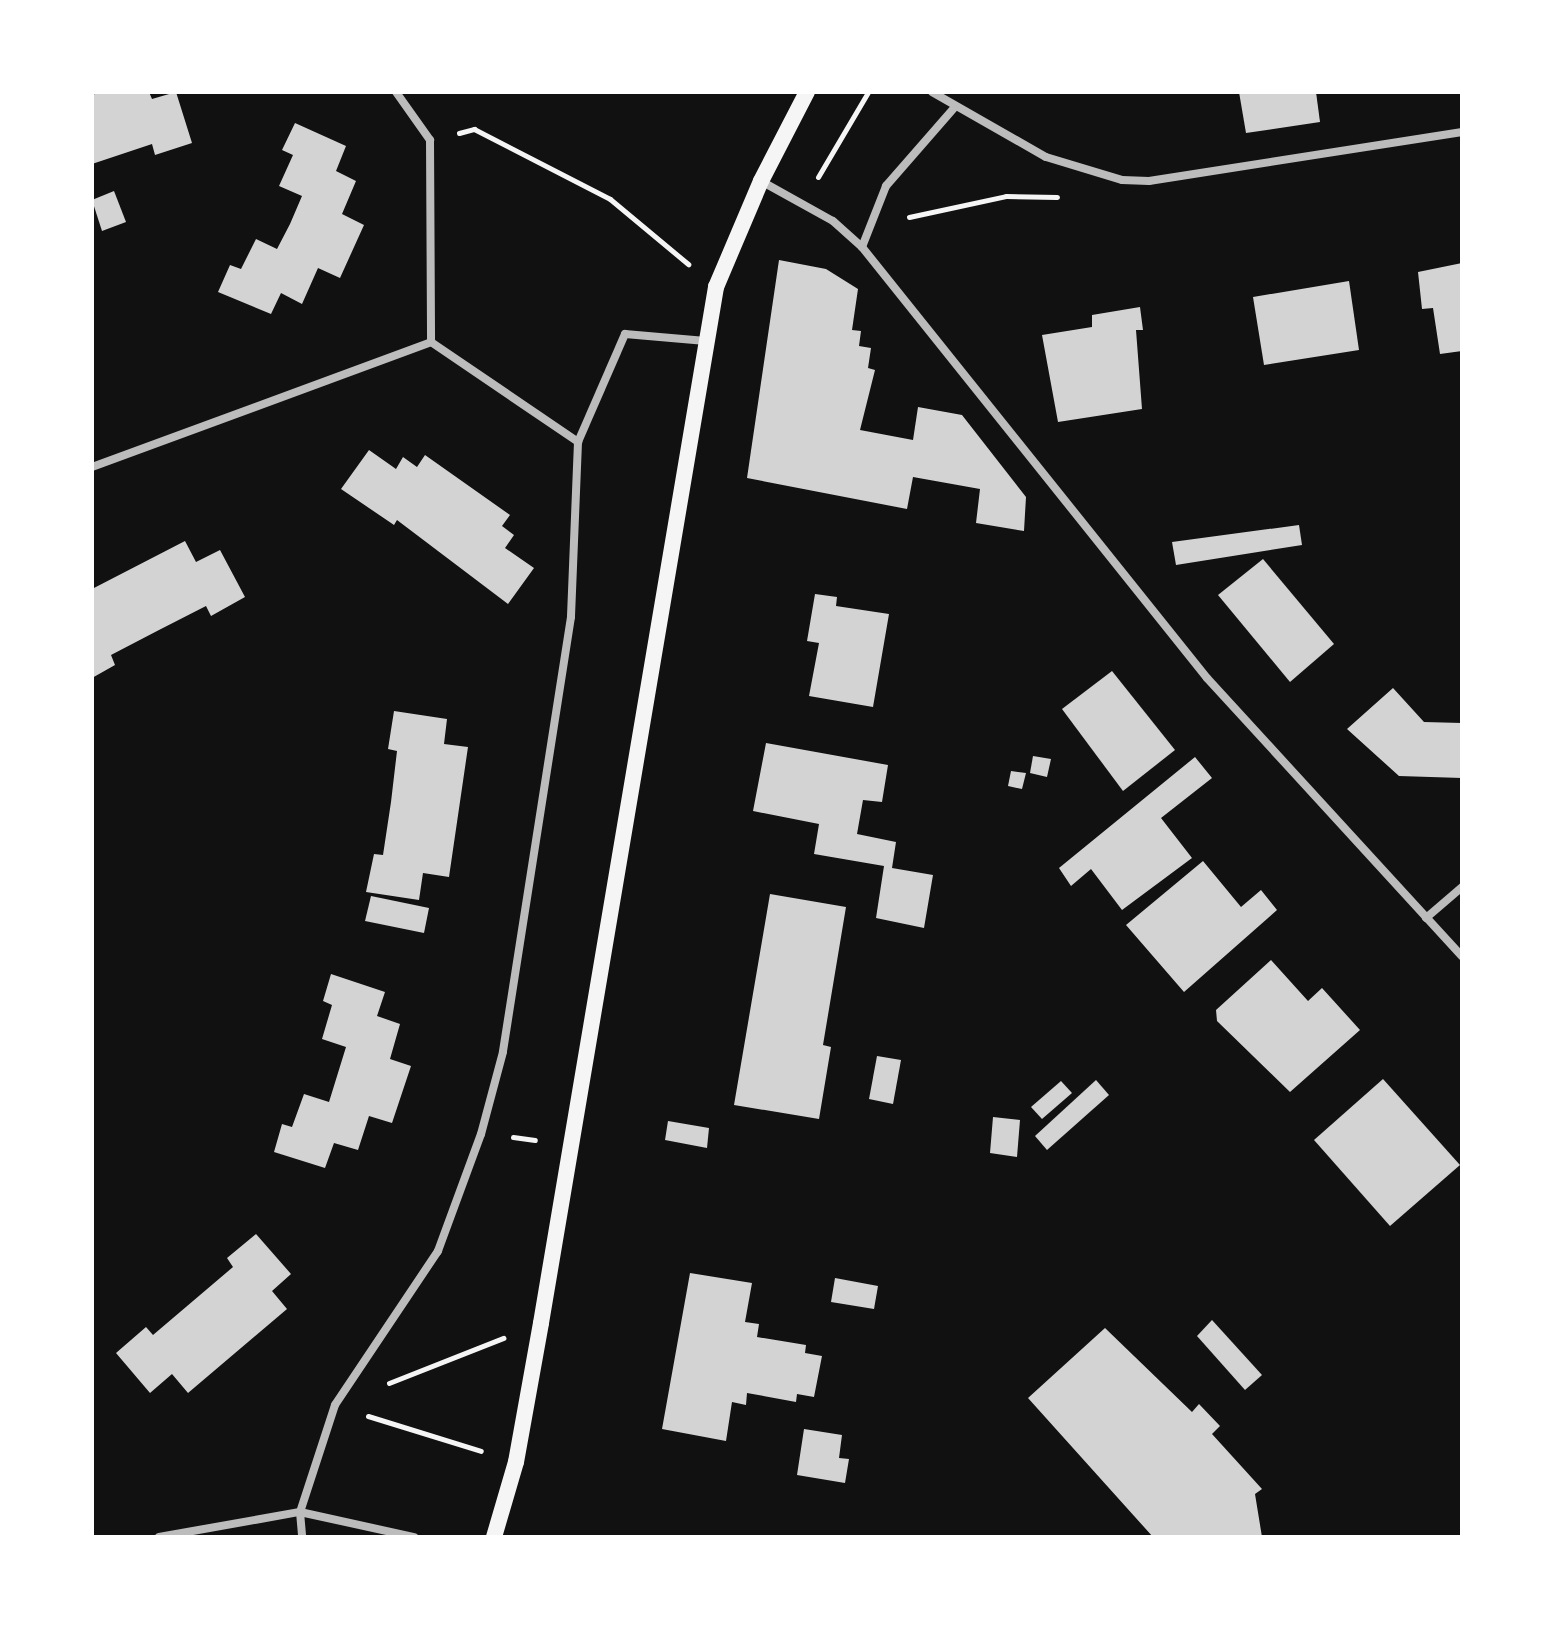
<!DOCTYPE html>
<style>
body{margin:0}
#map{position:relative;width:1554px;height:1629px;overflow:hidden;background:#111;font-family:Signika,sans-serif}
div>[style]{position:absolute}
[style*='--x']{left:calc(var(--x)*1px);top:calc(var(--y)*1px);width:calc(var(--w)*1px);rotate:calc(var(--a)*1deg)}
.building>*{inset:0;background:#d3d3d3}
.path>*{height:5px;margin:-2.5px;padding:0 2.5px;transform-origin:2.5px;border-radius:2.5px;background:#f5f5f5}
.minor>*{height:8px;margin:-4px;padding:0 4px;transform-origin:4px;border-radius:4px;background:#bcbcbc}
.secondary>*{height:16px;margin:-8px;padding:0 8px;transform-origin:8px;border-radius:8px;background:#f5f5f5}
span{translate:-50% -50%;white-space:nowrap;text-align:center;line-height:1.15;-webkit-text-stroke:7px #fff;paint-order:stroke}
.frame{position:absolute;inset:0;border:94px solid #fff;pointer-events:none}
</style>
<div id="map">
<div class="building">
<div style="clip-path:polygon(101px 92px,149px 92px,152px 99px,176px 92px,192px 143px,155px 155px,152px 144px,92px 164px,92px 95px)"></div>
<div style="clip-path:polygon(1239px 92px,1316px 92px,1320px 122px,1246px 133px)"></div>
<div style="clip-path:polygon(295px 123px,346px 146px,336px 171px,356px 181px,342px 214px,364px 225px,340px 278px,318px 268px,302px 304px,281px 293px,271px 314px,218px 292px,230px 265px,241px 269px,256px 239px,277px 249px,290px 224px,302px 196px,279px 186px,293px 155px,282px 150px)"></div>
<div style="clip-path:polygon(114px 191px,126px 222px,102px 231px,92px 200px)"></div>
<div style="clip-path:polygon(779px 260px,826px 269px,858px 289px,852px 330px,861px 331px,859px 346px,871px 348px,868px 368px,875px 370px,860px 430px,913px 440px,918px 407px,962px 415px,1026px 497px,1024px 531px,976px 523px,980px 489px,913px 477px,907px 509px,747px 478px)"></div>
<div style="clip-path:polygon(1462px 263px,1462px 351px,1440px 354px,1433px 308px,1422px 309px,1418px 272px)"></div>
<div style="clip-path:polygon(1349px 281px,1359px 350px,1264px 365px,1253px 297px)"></div>
<div style="clip-path:polygon(1140px 307px,1143px 330px,1136px 330px,1142px 409px,1058px 422px,1042px 335px,1092px 327px,1092px 315px)"></div>
<div style="clip-path:polygon(369px 450px,396px 469px,403px 457px,417px 467px,425px 455px,510px 515px,502px 526px,514px 535px,505px 548px,534px 568px,508px 604px,397px 520px,394px 525px,341px 489px)"></div>
<div style="clip-path:polygon(1299px 525px,1302px 545px,1176px 565px,1172px 542px)"></div>
<div style="clip-path:polygon(185px 541px,196px 562px,220px 550px,245px 597px,211px 616px,206px 606px,159px 630px,111px 655px,115px 665px,92px 678px,92px 589px)"></div>
<div style="clip-path:polygon(1263px 559px,1334px 644px,1290px 682px,1218px 595px)"></div>
<div style="clip-path:polygon(815px 594px,837px 597px,836px 606px,889px 614px,873px 707px,809px 696px,819px 643px,807px 641px)"></div>
<div style="clip-path:polygon(1112px 671px,1175px 750px,1123px 791px,1062px 709px)"></div>
<div style="clip-path:polygon(1393px 688px,1424px 722px,1462px 723px,1462px 778px,1399px 776px,1347px 729px)"></div>
<div style="clip-path:polygon(394px 711px,447px 719px,444px 744px,468px 747px,449px 877px,423px 873px,419px 900px,366px 892px,374px 854px,383px 855px,391px 802px,397px 751px,388px 749px)"></div>
<div style="clip-path:polygon(766px 743px,888px 765px,882px 802px,863px 800px,857px 834px,896px 842px,892px 868px,933px 875px,924px 928px,876px 918px,884px 866px,814px 854px,819px 824px,753px 811px)"></div>
<div style="clip-path:polygon(1033px 756px,1051px 759px,1047px 777px,1030px 773px)"></div>
<div style="clip-path:polygon(1195px 757px,1212px 778px,1161px 818px,1192px 858px,1122px 910px,1091px 869px,1071px 886px,1059px 868px)"></div>
<div style="clip-path:polygon(1011px 771px,1026px 773px,1022px 789px,1008px 786px)"></div>
<div style="clip-path:polygon(1203px 861px,1241px 907px,1261px 890px,1277px 910px,1184px 992px,1126px 925px)"></div>
<div style="clip-path:polygon(770px 894px,846px 907px,823px 1045px,831px 1047px,819px 1119px,734px 1105px)"></div>
<div style="clip-path:polygon(371px 896px,429px 908px,424px 933px,365px 921px)"></div>
<div style="clip-path:polygon(1271px 960px,1308px 1001px,1322px 988px,1360px 1030px,1290px 1092px,1217px 1021px,1216px 1010px)"></div>
<div style="clip-path:polygon(331px 974px,385px 992px,377px 1016px,400px 1024px,390px 1059px,411px 1066px,392px 1123px,369px 1116px,358px 1150px,334px 1143px,325px 1168px,274px 1152px,282px 1124px,292px 1127px,304px 1094px,329px 1102px,346px 1047px,322px 1039px,332px 1005px,323px 1001px)"></div>
<div style="clip-path:polygon(877px 1056px,901px 1060px,893px 1104px,869px 1099px)"></div>
<div style="clip-path:polygon(1383px 1079px,1460px 1165px,1390px 1226px,1314px 1140px)"></div>
<div style="clip-path:polygon(1096px 1080px,1109px 1095px,1047px 1150px,1035px 1136px)"></div>
<div style="clip-path:polygon(1061px 1081px,1072px 1093px,1042px 1119px,1031px 1107px)"></div>
<div style="clip-path:polygon(993px 1117px,1020px 1120px,1017px 1157px,990px 1153px)"></div>
<div style="clip-path:polygon(668px 1121px,709px 1128px,707px 1148px,665px 1140px)"></div>
<div style="clip-path:polygon(256px 1234px,291px 1274px,272px 1291px,287px 1309px,188px 1393px,172px 1374px,150px 1393px,116px 1353px,146px 1327px,153px 1335px,233px 1267px,227px 1258px)"></div>
<div style="clip-path:polygon(690px 1273px,752px 1283px,745px 1322px,759px 1324px,757px 1337px,806px 1345px,805px 1353px,822px 1356px,814px 1397px,797px 1394px,796px 1402px,747px 1393px,746px 1405px,732px 1402px,726px 1441px,662px 1429px)"></div>
<div style="clip-path:polygon(835px 1278px,878px 1286px,874px 1309px,831px 1302px)"></div>
<div style="clip-path:polygon(1212px 1320px,1262px 1375px,1245px 1390px,1197px 1336px)"></div>
<div style="clip-path:polygon(1105px 1328px,1192px 1412px,1199px 1404px,1220px 1426px,1212px 1434px,1262px 1489px,1255px 1494px,1262px 1537px,1153px 1537px,1028px 1398px)"></div>
<div style="clip-path:polygon(804px 1429px,842px 1435px,839px 1458px,849px 1459px,845px 1483px,797px 1475px)"></div>
</div>
<div class="path">
<div style="--x:459;--y:133;--w:16;--a:-15"></div>
<div style="--x:474;--y:129;--w:153;--a:27.2"></div>
<div style="--x:610;--y:199;--w:102;--a:39.8"></div>
<div style="--x:818;--y:177;--w:99;--a:-59.5"></div>
<div style="--x:909;--y:217;--w:99;--a:-12.2"></div>
<div style="--x:1006;--y:196;--w:51;--a:1.1"></div>
<div style="--x:513;--y:1137;--w:22;--a:8"></div>
<div style="--x:389;--y:1383;--w:123;--a:-21.5"></div>
<div style="--x:368;--y:1416;--w:118;--a:17.2"></div>
</div>
<div class="minor">
<div style="--x:396;--y:92;--w:59;--a:54.7"></div>
<div style="--x:430;--y:140;--w:202;--a:89.7"></div>
<div style="--x:932;--y:92;--w:131;--a:29.7"></div>
<div style="--x:1046;--y:157;--w:79;--a:16.8"></div>
<div style="--x:1122;--y:180;--w:27;--a:2"></div>
<div style="--x:1149;--y:181;--w:317;--a:-8.9"></div>
<div style="--x:761;--y:181;--w:82;--a:29.1"></div>
<div style="--x:833;--y:221;--w:39;--a:42"></div>
<div style="--x:862;--y:247;--w:552;--a:51.32"></div>
<div style="--x:1207;--y:678;--w:377;--a:47.5"></div>
<div style="--x:862;--y:247;--w:66;--a:-68.5"></div>
<div style="--x:886;--y:186;--w:103;--a:-48.9"></div>
<div style="--x:578;--y:442;--w:118;--a:-66.5"></div>
<div style="--x:625;--y:334;--w:81;--a:4.9"></div>
<div style="--x:92;--y:467;--w:361;--a:-20.2"></div>
<div style="--x:431;--y:342;--w:178;--a:34.2"></div>
<div style="--x:578;--y:442;--w:175;--a:92.3"></div>
<div style="--x:571;--y:617;--w:440;--a:98.9"></div>
<div style="--x:503;--y:1052;--w:85;--a:105"></div>
<div style="--x:481;--y:1134;--w:125;--a:110.2"></div>
<div style="--x:438;--y:1251;--w:185;--a:123.8"></div>
<div style="--x:335;--y:1405;--w:113;--a:108.1"></div>
<div style="--x:300;--y:1512;--w:25;--a:85"></div>
<div style="--x:1426;--y:918;--w:48;--a:-40.7"></div>
<div style="--x:159;--y:1537;--w:143;--a:-10.1"></div>
<div style="--x:300;--y:1512;--w:117;--a:12.4"></div>
</div>
<div class="secondary">
<div style="--x:494;--y:1537;--w:78;--a:-73.7"></div>
<div style="--x:516;--y:1462;--w:141;--a:-79.8"></div>
<div style="--x:541;--y:1323;--w:1051;--a:-80.41"></div>
<div style="--x:716;--y:287;--w:115;--a:-67"></div>
<div style="--x:761;--y:181;--w:100;--a:-62.7"></div>
</div>
<div class="frame"></div>
</div>
